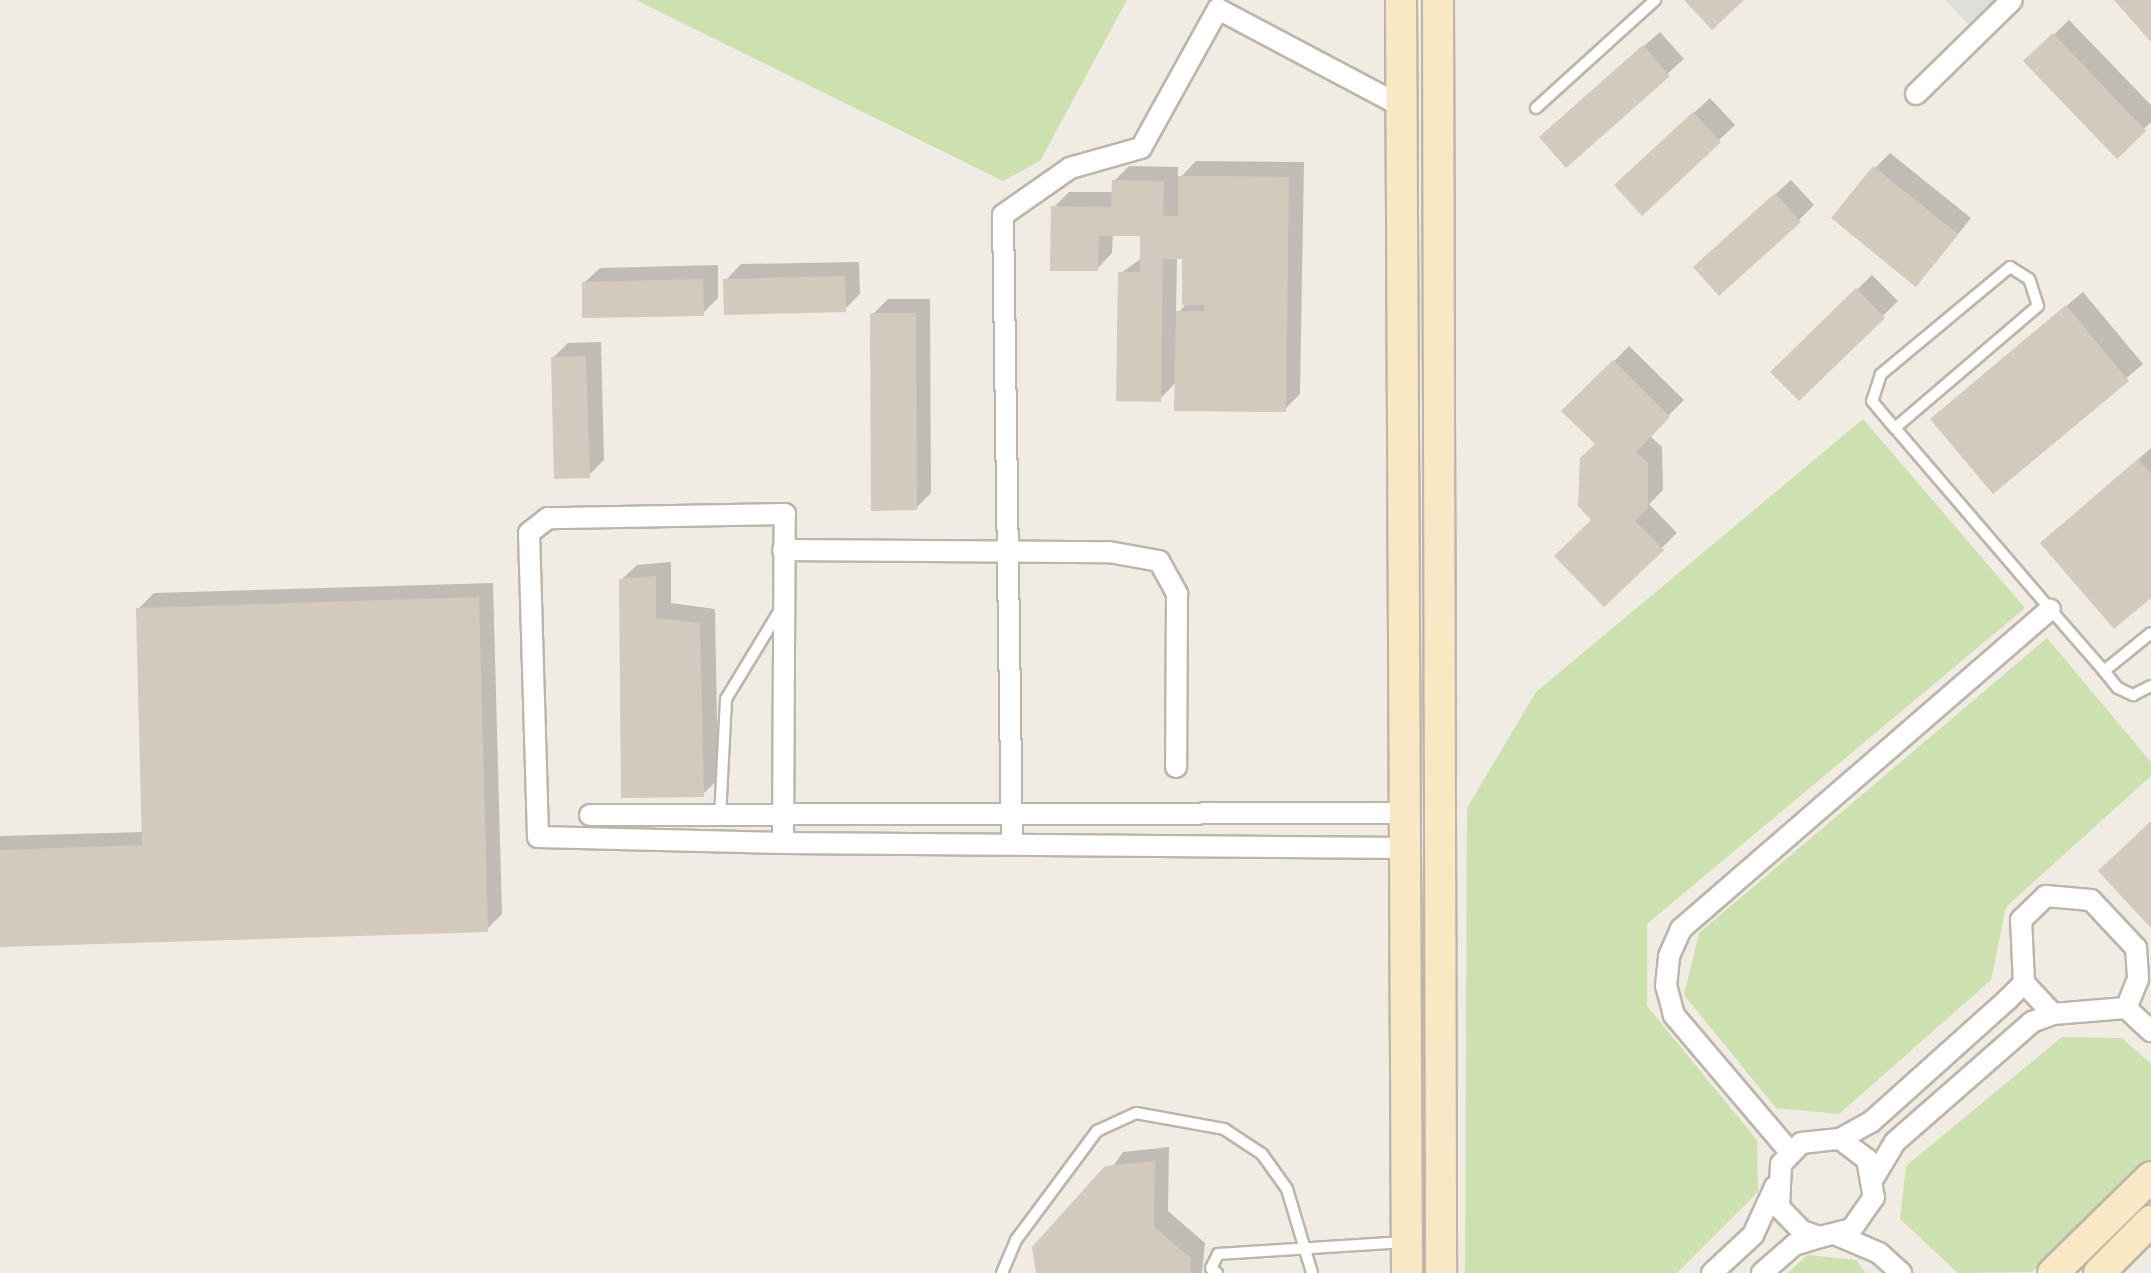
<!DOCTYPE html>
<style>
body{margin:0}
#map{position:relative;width:2151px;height:1273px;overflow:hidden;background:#f0ebe3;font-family:Poppins,sans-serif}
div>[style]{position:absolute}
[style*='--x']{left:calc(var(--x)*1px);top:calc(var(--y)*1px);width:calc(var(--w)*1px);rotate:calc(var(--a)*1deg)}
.green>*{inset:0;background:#cde0af}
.parking>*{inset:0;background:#e0dedb}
.shadow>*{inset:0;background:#0003}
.building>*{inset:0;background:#d3c9bd}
.roads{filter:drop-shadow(2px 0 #bdb5aa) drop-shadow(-2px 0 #bdb5aa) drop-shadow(0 2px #bdb5aa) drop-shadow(0 -2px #bdb5aa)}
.service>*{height:10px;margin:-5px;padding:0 5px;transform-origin:5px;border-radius:5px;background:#fff}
.minor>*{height:20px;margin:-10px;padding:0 10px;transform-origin:10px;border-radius:10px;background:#fff}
.secondary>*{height:30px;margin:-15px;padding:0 15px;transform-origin:15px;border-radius:15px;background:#f8e9c4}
span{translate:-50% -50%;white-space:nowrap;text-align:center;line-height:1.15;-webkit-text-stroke:10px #fff;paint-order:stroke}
</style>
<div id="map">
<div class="green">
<div style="clip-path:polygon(636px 0,1127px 0,1040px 161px,1003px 181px)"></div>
<div style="clip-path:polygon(1863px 419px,2025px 608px,1647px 924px,1647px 1006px,1757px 1140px,1758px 1192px,1677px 1273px,1465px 1273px,1467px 808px,1536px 692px)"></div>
<div style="clip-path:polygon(2047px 638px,2151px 762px,2151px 776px,2006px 907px,1991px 980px,1839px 1114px,1776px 1108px,1684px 995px,1699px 933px)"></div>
<div style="clip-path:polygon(2062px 1037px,2122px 1038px,2151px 1064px,2151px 1163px,2032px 1272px,1958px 1273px,1900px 1219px,1906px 1166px)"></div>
<div style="clip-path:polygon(1807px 1255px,1856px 1260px,1866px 1273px,1788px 1273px)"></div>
</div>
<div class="parking">
<div style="clip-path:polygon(1945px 0,2020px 0,1980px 37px)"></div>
</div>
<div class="shadow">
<div style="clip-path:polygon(2069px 20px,2151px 105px,2151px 122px,2117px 155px,2027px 61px)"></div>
<div style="clip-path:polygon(1660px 32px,1684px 59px,1566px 164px,1557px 122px)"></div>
<div style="clip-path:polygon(1710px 98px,1735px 125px,1642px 212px,1632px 170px)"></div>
<div style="clip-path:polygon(1890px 153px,1971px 218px,1931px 268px,1875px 168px)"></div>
<div style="clip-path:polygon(evenodd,1196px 161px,1304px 162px,1300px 394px,1285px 409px,1177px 381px,1160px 399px,1121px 273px,1142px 258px,1142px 234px,1113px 233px,1112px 253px,1097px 269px,1054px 207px,1069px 192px,1114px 192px,1114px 181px,1129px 166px,1178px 167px,1178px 180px,1196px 161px,1177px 257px,1185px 257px,1188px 302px,1176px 315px,1177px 257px)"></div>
<div style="clip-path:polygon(1791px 180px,1814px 205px,1799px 220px,1712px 252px)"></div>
<div style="clip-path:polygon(859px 262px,860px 294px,844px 310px,726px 280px,741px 264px)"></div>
<div style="clip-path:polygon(718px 265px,718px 298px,703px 313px,584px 283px,600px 268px)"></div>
<div style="clip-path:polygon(1872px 275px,1898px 301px,1799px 398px,1773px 372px)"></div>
<div style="clip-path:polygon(2083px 292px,2143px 364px,1994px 491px,1949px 404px)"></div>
<div style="clip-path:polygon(888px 299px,930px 299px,931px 493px,916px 508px,873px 314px)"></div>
<div style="clip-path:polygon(601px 342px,604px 460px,589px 475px,553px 358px,568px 343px)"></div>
<div style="clip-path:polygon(1629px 346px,1684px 400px,1649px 435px,1662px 447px,1663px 490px,1649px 504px,1677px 533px,1604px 604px,1594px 520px,1598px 444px,1565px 411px)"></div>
<div style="clip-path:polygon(2151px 448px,2151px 594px,2059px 528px)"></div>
<div style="clip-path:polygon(671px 562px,671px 603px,715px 609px,718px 779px,703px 794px,621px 580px,637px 565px)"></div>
<div style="clip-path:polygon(493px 583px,502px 914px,487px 929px,0 945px,0 836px,144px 832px,138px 609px,154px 593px)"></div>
<div style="clip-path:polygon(1169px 1147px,1168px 1211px,1205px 1243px,1202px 1273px,1039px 1273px,1123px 1152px)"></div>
</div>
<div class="building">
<div style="clip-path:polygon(1684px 0,1744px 0,1712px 30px)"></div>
<div style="clip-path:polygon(2114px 0,2151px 0,2151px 42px)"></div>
<div style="clip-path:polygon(2053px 33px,2146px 131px,2117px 159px,2023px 61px)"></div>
<div style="clip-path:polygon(1643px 45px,1670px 76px,1566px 168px,1539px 137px)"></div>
<div style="clip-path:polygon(1693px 112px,1721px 142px,1642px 216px,1614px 185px)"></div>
<div style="clip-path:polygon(1873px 166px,1958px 234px,1916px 287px,1831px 218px)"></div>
<div style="clip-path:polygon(1178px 176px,1289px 177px,1286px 412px,1174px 411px,1176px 311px,1204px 311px,1204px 305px,1182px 305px,1182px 259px,1163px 259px,1161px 402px,1116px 401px,1118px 272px,1140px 272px,1140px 236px,1099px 236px,1098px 271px,1050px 271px,1051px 206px,1111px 207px,1112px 180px,1164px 181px,1163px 216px,1178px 216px)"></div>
<div style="clip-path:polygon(1775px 193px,1801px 222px,1719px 296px,1693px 267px)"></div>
<div style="clip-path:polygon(845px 276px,846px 312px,724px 315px,723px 279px)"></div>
<div style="clip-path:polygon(703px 279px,704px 316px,582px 318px,582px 282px)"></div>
<div style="clip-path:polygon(1856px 288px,1885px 318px,1799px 401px,1770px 372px)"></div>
<div style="clip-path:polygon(2066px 305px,2129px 381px,1993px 494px,1930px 419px)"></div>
<div style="clip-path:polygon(870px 313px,916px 313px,917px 510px,871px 511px)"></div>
<div style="clip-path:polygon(586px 356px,590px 478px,554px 479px,551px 357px)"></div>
<div style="clip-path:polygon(1613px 360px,1670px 417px,1636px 452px,1648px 463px,1648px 508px,1635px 521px,1664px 550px,1604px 607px,1554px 556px,1591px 520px,1578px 506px,1580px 458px,1595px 444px,1561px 411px)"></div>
<div style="clip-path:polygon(2138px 459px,2151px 474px,2151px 598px,2114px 629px,2040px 543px)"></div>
<div style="clip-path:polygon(656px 576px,656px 618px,700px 623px,704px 797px,621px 798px,619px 579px)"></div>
<div style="clip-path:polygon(479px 597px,488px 932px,0 947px,0 850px,142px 845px,136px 608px)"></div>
<div style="clip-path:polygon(2151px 821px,2151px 928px,2098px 871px)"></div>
<div style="clip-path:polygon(1155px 1161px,1154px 1227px,1191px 1258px,1190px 1273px,1036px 1273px,1032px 1247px,1105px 1166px)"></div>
</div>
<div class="roads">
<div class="service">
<div style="--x:1536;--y:108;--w:161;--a:-42.2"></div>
<div style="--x:1895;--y:428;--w:188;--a:-40.5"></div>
<div style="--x:2038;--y:306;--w:28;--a:-108"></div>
<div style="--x:2029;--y:279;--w:22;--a:-148"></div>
<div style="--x:2010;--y:267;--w:168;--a:140.3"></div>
<div style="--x:1881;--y:374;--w:28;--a:108"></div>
<div style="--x:1872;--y:401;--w:35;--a:50"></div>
<div style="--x:1895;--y:428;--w:238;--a:49.4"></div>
<div style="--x:2050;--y:609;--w:82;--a:48.9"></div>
<div style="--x:2104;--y:671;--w:22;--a:51"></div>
<div style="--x:2118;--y:688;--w:17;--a:25"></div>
<div style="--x:2133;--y:695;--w:20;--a:-27"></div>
<div style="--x:2104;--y:671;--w:60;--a:-39"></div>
<div style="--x:720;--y:818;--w:119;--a:-87.1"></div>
<div style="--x:726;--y:699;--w:104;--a:-58.8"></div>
<div style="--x:1002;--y:1273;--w:36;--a:-67"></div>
<div style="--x:1016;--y:1240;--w:136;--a:-53.4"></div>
<div style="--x:1097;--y:1131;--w:43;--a:-24.8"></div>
<div style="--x:1136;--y:1113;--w:89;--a:10.3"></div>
<div style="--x:1224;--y:1129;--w:45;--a:33.3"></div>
<div style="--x:1262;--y:1154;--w:43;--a:54.5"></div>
<div style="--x:1287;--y:1189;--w:88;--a:73.4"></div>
<div style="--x:1217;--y:1273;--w:8;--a:-140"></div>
<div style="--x:1211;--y:1268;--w:16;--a:-63"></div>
<div style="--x:1218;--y:1254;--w:187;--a:-3.7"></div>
</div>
<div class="minor">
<div style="--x:1916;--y:94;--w:134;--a:-44.4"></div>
<div style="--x:783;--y:550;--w:326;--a:0.4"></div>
<div style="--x:1109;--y:552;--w:51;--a:10.2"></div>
<div style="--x:1159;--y:561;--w:38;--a:61"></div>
<div style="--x:1177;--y:594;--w:173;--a:90.3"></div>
<div style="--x:590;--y:815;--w:814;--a:-0.14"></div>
<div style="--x:783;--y:843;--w:329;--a:-89.7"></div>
<div style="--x:785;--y:514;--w:237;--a:179"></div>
<div style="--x:548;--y:518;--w:24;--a:142"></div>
<div style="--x:529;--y:533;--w:304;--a:88.3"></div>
<div style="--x:538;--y:837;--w:245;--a:1.4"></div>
<div style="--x:783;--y:843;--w:621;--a:0.46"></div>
<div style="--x:1012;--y:844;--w:629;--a:-90.82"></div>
<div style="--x:1003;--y:215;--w:82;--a:-35"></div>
<div style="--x:1070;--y:168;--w:74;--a:-15.7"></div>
<div style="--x:1141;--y:148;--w:159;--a:-61"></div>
<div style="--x:1218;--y:9;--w:207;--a:27.9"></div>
<div style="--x:2024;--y:983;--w:42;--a:46.9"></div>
<div style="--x:1840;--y:1139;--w:34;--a:37"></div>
<div style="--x:1867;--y:1159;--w:39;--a:80"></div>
<div style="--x:1874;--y:1197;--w:39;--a:125"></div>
<div style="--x:1852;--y:1229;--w:33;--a:166"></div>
<div style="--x:1820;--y:1237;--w:19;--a:-162"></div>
<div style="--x:1802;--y:1231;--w:33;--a:-134"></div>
<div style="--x:1779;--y:1207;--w:43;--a:-87.3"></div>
<div style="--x:1781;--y:1164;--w:29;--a:-46"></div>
<div style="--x:1801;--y:1143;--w:39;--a:-6"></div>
<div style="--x:1840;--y:1139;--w:35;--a:-29"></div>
<div style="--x:1871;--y:1122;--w:184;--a:-41.9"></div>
<div style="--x:2008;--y:999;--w:23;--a:-45"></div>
<div style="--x:2024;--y:983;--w:63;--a:-92.7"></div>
<div style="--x:2021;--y:920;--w:35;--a:-44"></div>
<div style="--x:2046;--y:896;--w:45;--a:5.1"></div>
<div style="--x:2091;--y:900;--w:66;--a:46.8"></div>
<div style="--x:2136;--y:948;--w:31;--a:86"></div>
<div style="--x:2138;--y:979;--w:31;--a:112"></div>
<div style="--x:1790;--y:1152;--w:180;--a:-130.3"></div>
<div style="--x:1674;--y:1015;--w:30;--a:-105"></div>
<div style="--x:1666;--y:986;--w:30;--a:-84"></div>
<div style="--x:1669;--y:956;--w:30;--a:-66"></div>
<div style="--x:1681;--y:929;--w:488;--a:-40.9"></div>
<div style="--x:1874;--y:1177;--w:41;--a:-59"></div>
<div style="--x:1895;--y:1142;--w:182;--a:-41.2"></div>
<div style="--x:2032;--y:1022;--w:22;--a:-21"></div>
<div style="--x:2053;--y:1014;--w:73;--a:-4.7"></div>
<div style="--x:2126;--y:1008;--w:34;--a:43"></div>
<div style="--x:1837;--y:1235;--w:46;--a:23.2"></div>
<div style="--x:1879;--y:1253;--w:30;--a:42"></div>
<div style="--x:1712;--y:1273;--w:56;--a:-42.8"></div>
<div style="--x:1753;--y:1235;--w:53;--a:-65.4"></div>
<div style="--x:1762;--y:1273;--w:43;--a:-41.2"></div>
<div style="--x:1794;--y:1245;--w:27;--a:-17"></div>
</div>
<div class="secondary">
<div style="--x:1401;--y:0;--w:1273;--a:89.73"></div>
<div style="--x:1438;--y:0;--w:1273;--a:89.86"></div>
<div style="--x:2053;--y:1273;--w:137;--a:-44.4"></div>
<div style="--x:2099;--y:1273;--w:74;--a:-45"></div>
</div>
</div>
</div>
